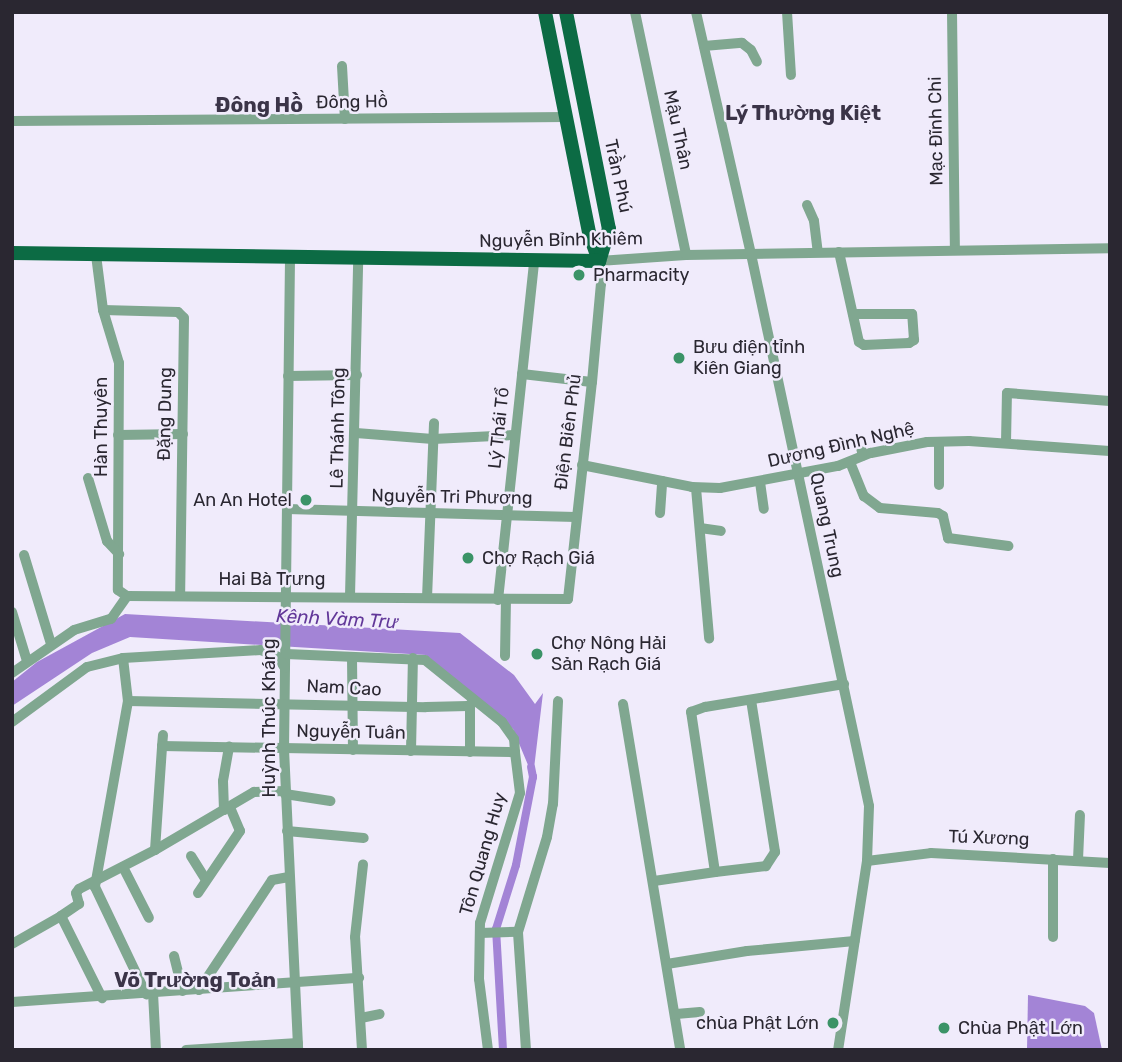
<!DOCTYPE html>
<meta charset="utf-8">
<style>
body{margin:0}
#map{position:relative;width:1122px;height:1062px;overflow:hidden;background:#f0ebfb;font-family:Rubik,sans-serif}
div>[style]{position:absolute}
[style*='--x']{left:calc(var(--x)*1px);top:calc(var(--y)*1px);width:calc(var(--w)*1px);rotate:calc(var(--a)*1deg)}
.water>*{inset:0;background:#a384d6}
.canal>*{height:8px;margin:-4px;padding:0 4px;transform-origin:4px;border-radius:4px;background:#a384d6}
.minor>*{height:10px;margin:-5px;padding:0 5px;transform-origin:5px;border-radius:5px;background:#80a790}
.major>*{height:14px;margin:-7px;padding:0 7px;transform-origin:7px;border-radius:7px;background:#0c6b44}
.dots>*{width:19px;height:19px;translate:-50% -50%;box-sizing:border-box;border:4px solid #f0ebfb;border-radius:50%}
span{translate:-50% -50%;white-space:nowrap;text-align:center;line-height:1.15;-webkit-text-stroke:5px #f0ebfb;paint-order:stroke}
.street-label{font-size:18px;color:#2a2731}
.poi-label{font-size:18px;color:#2a2731}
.left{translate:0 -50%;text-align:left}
.right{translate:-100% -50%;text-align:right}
.water-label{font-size:19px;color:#623899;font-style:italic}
.quarter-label{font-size:21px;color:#3b3448;font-weight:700}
.frame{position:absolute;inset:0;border:14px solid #2a2731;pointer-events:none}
</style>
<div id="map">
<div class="water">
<div style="clip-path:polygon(125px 614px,460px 633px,514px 675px,535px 704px,543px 693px,533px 777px,513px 729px,426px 655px,130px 637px,92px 653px,12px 706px,12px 682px,37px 662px)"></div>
<div style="clip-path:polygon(1028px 995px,1085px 1006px,1094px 1013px,1102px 1050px,1027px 1050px)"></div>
</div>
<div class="canal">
<div style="--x:503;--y:1050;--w:121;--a:-93.3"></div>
<div style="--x:496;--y:929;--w:67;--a:-72.6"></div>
<div style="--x:516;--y:865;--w:90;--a:-79.1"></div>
<div style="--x:533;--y:777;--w:10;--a:-101"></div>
</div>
<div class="minor">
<div style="--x:635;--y:12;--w:248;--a:78.1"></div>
<div style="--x:696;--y:12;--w:248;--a:77.2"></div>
<div style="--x:751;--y:254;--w:564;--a:77.93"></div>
<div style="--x:869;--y:806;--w:55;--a:92.1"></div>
<div style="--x:867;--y:861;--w:191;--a:98.7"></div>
<div style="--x:787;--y:12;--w:63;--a:86.4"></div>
<div style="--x:952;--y:12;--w:238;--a:89.3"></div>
<div style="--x:704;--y:46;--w:38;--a:-5"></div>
<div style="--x:742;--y:43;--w:11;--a:38"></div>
<div style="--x:751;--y:50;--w:13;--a:63"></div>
<div style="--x:342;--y:66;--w:53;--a:86.8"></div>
<div style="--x:12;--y:121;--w:554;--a:-0.41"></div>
<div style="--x:807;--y:205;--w:17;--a:66"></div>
<div style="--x:814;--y:221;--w:31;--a:83"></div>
<div style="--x:839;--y:252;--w:92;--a:77.5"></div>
<div style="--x:859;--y:342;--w:6;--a:31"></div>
<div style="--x:864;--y:345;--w:45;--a:-2.5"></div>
<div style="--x:909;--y:343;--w:6;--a:-31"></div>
<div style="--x:914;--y:340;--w:26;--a:-94"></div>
<div style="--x:912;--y:314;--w:59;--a:180"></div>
<div style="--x:96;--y:255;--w:55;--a:82.7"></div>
<div style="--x:103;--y:310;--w:55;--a:73.2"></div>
<div style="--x:119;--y:363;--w:227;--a:90.3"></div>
<div style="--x:118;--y:590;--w:11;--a:34"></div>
<div style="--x:290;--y:259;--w:490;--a:90.7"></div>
<div style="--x:284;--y:749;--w:301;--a:87.3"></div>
<div style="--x:103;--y:310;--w:75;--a:1.5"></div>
<div style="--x:178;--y:312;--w:8;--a:45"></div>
<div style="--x:184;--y:318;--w:278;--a:90.8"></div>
<div style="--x:522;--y:374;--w:70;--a:6.5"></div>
<div style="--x:288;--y:376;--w:69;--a:-0.8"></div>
<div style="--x:356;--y:433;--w:77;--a:4.5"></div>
<div style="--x:433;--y:439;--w:82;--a:-2.8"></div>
<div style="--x:118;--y:435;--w:65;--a:-0.9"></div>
<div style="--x:859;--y:439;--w:17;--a:77"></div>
<div style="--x:939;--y:442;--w:43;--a:90"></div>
<div style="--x:1006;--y:443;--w:50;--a:-88.9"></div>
<div style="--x:1007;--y:393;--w:103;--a:4.4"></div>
<div style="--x:850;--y:462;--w:37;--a:68"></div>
<div style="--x:864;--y:496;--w:20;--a:37"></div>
<div style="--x:880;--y:508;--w:58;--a:4.9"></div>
<div style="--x:938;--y:513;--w:6;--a:31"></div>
<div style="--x:943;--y:516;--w:23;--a:77"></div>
<div style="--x:948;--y:538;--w:61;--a:7.6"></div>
<div style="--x:582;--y:465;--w:112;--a:11.3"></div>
<div style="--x:692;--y:487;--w:28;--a:2"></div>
<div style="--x:720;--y:488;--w:120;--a:-10.6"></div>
<div style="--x:838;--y:466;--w:35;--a:-22"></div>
<div style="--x:871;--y:453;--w:57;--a:-11.1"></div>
<div style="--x:927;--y:442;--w:42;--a:-1.4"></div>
<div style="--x:969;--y:441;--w:141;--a:4.1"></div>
<div style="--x:88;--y:478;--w:66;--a:73.2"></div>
<div style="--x:107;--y:541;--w:18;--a:47"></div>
<div style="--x:760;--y:482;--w:27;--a:82"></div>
<div style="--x:696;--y:488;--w:151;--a:85"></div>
<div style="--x:287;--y:509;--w:289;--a:1.6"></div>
<div style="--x:660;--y:513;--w:32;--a:-86"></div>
<div style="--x:700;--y:528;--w:21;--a:8"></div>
<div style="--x:24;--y:555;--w:93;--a:73.1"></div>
<div style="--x:127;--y:596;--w:441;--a:0.4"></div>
<div style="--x:568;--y:599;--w:218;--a:-83.7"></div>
<div style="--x:592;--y:382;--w:98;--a:-84.8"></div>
<div style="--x:601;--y:284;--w:23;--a:-95"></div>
<div style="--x:599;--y:261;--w:87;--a:-3.9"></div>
<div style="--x:686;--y:255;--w:424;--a:-0.9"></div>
<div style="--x:350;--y:596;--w:336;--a:-88.6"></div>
<div style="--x:427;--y:598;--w:175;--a:-87.7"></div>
<div style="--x:498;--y:600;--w:341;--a:-83.9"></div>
<div style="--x:12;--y:612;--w:51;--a:73"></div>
<div style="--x:505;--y:656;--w:56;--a:-89"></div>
<div style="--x:352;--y:657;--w:93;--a:89.4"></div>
<div style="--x:123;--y:658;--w:43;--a:83.4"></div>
<div style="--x:128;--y:701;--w:189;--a:100.1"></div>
<div style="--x:95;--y:887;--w:119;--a:64.5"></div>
<div style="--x:12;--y:673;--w:75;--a:-34.7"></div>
<div style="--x:74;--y:630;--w:39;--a:-17"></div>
<div style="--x:111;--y:619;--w:28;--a:-55"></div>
<div style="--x:751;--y:700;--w:154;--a:81"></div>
<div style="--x:775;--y:852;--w:17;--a:123"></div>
<div style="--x:766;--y:866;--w:51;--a:173.3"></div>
<div style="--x:715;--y:872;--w:162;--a:-98.5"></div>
<div style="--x:691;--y:712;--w:15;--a:-20"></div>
<div style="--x:705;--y:707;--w:141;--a:-9.4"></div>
<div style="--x:128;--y:701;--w:298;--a:1.2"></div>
<div style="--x:426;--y:707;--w:42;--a:-1.4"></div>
<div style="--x:468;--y:706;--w:7;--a:-34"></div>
<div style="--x:623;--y:704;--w:351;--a:80.6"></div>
<div style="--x:470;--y:705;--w:47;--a:90"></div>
<div style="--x:12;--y:722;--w:93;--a:-36.3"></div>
<div style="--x:87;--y:667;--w:37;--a:-14"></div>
<div style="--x:123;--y:658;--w:138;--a:-3.3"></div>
<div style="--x:261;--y:650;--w:18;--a:22"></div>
<div style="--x:278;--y:657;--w:13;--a:58"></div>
<div style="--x:163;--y:735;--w:11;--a:95"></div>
<div style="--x:162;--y:746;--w:353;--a:1"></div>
<div style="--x:515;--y:752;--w:13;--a:-94"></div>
<div style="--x:514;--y:739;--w:21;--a:-125"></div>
<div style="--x:502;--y:722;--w:99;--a:-141.2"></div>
<div style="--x:425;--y:660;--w:139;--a:-177.5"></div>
<div style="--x:411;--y:751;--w:93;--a:-88.8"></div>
<div style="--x:285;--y:794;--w:46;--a:8.8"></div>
<div style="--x:224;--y:810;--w:29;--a:-92"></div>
<div style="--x:223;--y:781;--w:35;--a:-80"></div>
<div style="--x:287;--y:831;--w:77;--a:5.2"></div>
<div style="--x:155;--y:850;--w:104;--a:-86.1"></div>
<div style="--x:191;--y:856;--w:28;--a:58"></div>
<div style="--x:1053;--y:859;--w:78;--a:90"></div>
<div style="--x:1078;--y:860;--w:45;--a:-87.5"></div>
<div style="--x:867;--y:861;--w:64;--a:-7.1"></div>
<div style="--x:931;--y:853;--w:179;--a:3.2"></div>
<div style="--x:123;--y:867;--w:57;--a:63"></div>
<div style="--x:654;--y:881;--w:62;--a:-8.4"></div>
<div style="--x:198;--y:893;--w:75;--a:-55.9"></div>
<div style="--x:240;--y:831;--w:26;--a:-113"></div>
<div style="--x:61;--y:916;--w:22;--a:-34"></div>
<div style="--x:79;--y:904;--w:11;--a:-105"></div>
<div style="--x:76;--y:893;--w:5;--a:-53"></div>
<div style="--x:79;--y:889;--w:85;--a:-27.2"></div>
<div style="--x:155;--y:850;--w:115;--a:-30.4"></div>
<div style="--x:254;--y:792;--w:31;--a:-2"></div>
<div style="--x:480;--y:933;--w:38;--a:-2"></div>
<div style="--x:12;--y:944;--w:56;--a:-29.7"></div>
<div style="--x:61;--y:916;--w:92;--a:63.4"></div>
<div style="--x:174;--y:956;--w:36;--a:76"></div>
<div style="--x:667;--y:964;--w:81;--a:-9.2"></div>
<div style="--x:747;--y:951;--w:108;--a:-5.3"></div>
<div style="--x:199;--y:990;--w:132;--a:-56.4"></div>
<div style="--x:272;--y:880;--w:17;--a:-10"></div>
<div style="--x:153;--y:993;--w:57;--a:87"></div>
<div style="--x:12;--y:1002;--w:348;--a:-4"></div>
<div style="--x:676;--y:1014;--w:24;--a:-5"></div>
<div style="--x:361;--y:1018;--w:19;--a:-12"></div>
<div style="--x:186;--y:1050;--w:112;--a:-3.6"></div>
<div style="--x:362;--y:1050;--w:113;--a:-93.5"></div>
<div style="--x:355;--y:937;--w:73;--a:-83.7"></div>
<div style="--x:488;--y:1050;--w:72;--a:-97.2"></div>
<div style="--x:479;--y:979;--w:56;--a:-89"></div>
<div style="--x:480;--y:923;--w:136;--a:-72.9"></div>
<div style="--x:520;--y:793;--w:41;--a:-97"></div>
<div style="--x:526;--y:1050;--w:118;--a:-93.9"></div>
<div style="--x:518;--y:932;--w:99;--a:-73"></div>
<div style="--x:547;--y:837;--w:34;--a:-80"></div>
<div style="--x:553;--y:804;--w:103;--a:-87.2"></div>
</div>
<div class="major">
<div style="--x:545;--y:12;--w:225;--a:78.7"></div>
<div style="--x:589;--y:233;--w:30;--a:70"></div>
<div style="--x:566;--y:12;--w:221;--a:78.8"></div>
<div style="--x:609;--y:229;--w:34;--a:107"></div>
<div style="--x:12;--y:253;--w:587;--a:0.78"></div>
</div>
<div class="dots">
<div style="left:579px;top:275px;background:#3b9367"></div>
<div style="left:679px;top:358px;background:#3b9367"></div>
<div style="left:306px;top:500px;background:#3b9367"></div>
<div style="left:468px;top:558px;background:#3b9367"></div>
<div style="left:537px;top:654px;background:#3b9367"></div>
<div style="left:833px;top:1023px;background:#3b9367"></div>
<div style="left:944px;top:1028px;background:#3b9367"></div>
</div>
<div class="street-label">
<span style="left:352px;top:102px;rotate:-1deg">Đông Hồ</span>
<span style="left:678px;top:130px;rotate:78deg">Mậu Thân</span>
<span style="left:936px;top:131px;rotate:-91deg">Mạc Đĩnh Chi</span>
<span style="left:618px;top:176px;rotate:78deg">Trần Phú</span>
<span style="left:561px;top:240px;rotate:-1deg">Nguyễn Bỉnh Khiêm</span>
<span style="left:165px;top:414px;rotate:-89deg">Đặng Dung</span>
<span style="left:101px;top:427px;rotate:-90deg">Hàn Thuyên</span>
<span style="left:338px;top:428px;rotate:-89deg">Lê Thánh Tông</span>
<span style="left:499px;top:428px;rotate:-84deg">Lý Thái Tổ</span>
<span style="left:568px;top:432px;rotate:-83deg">Điện Biên Phủ</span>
<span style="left:841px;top:445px;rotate:-13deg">Dương Đình Nghệ</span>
<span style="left:452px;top:497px;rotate:1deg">Nguyễn Tri Phương</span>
<span style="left:827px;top:525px;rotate:78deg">Quang Trung</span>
<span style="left:272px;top:579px">Hai Bà Trưng</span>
<span style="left:344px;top:688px;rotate:3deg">Nam Cao</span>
<span style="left:269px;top:718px;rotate:-90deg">Huỳnh Thúc Kháng</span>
<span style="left:351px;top:732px;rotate:1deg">Nguyễn Tuân</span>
<span style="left:989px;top:838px;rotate:2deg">Tú Xương</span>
<span style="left:483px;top:854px;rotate:-74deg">Tôn Quang Huy</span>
</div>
<div class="poi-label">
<span class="left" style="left:593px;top:275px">Pharmacity</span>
<span class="left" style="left:693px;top:358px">Bưu điện tỉnh<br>Kiên Giang</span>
<span class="right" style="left:292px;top:500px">An An Hotel</span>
<span class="left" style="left:482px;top:558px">Chợ Rạch Giá</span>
<span class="left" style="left:551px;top:654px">Chợ Nông Hải<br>Sản Rạch Giá</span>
<span class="right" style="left:819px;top:1023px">chùa Phật Lớn</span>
<span class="left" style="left:958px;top:1028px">Chùa Phật Lớn</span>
</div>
<div class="water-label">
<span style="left:337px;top:619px;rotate:3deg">Kênh Vàm Trư</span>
</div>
<div class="quarter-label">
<span style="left:259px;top:105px">Đông Hồ</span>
<span style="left:803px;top:113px">Lý Thường Kiệt</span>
<span style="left:195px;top:980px">Võ Trường Toản</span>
</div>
<div class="frame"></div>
</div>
